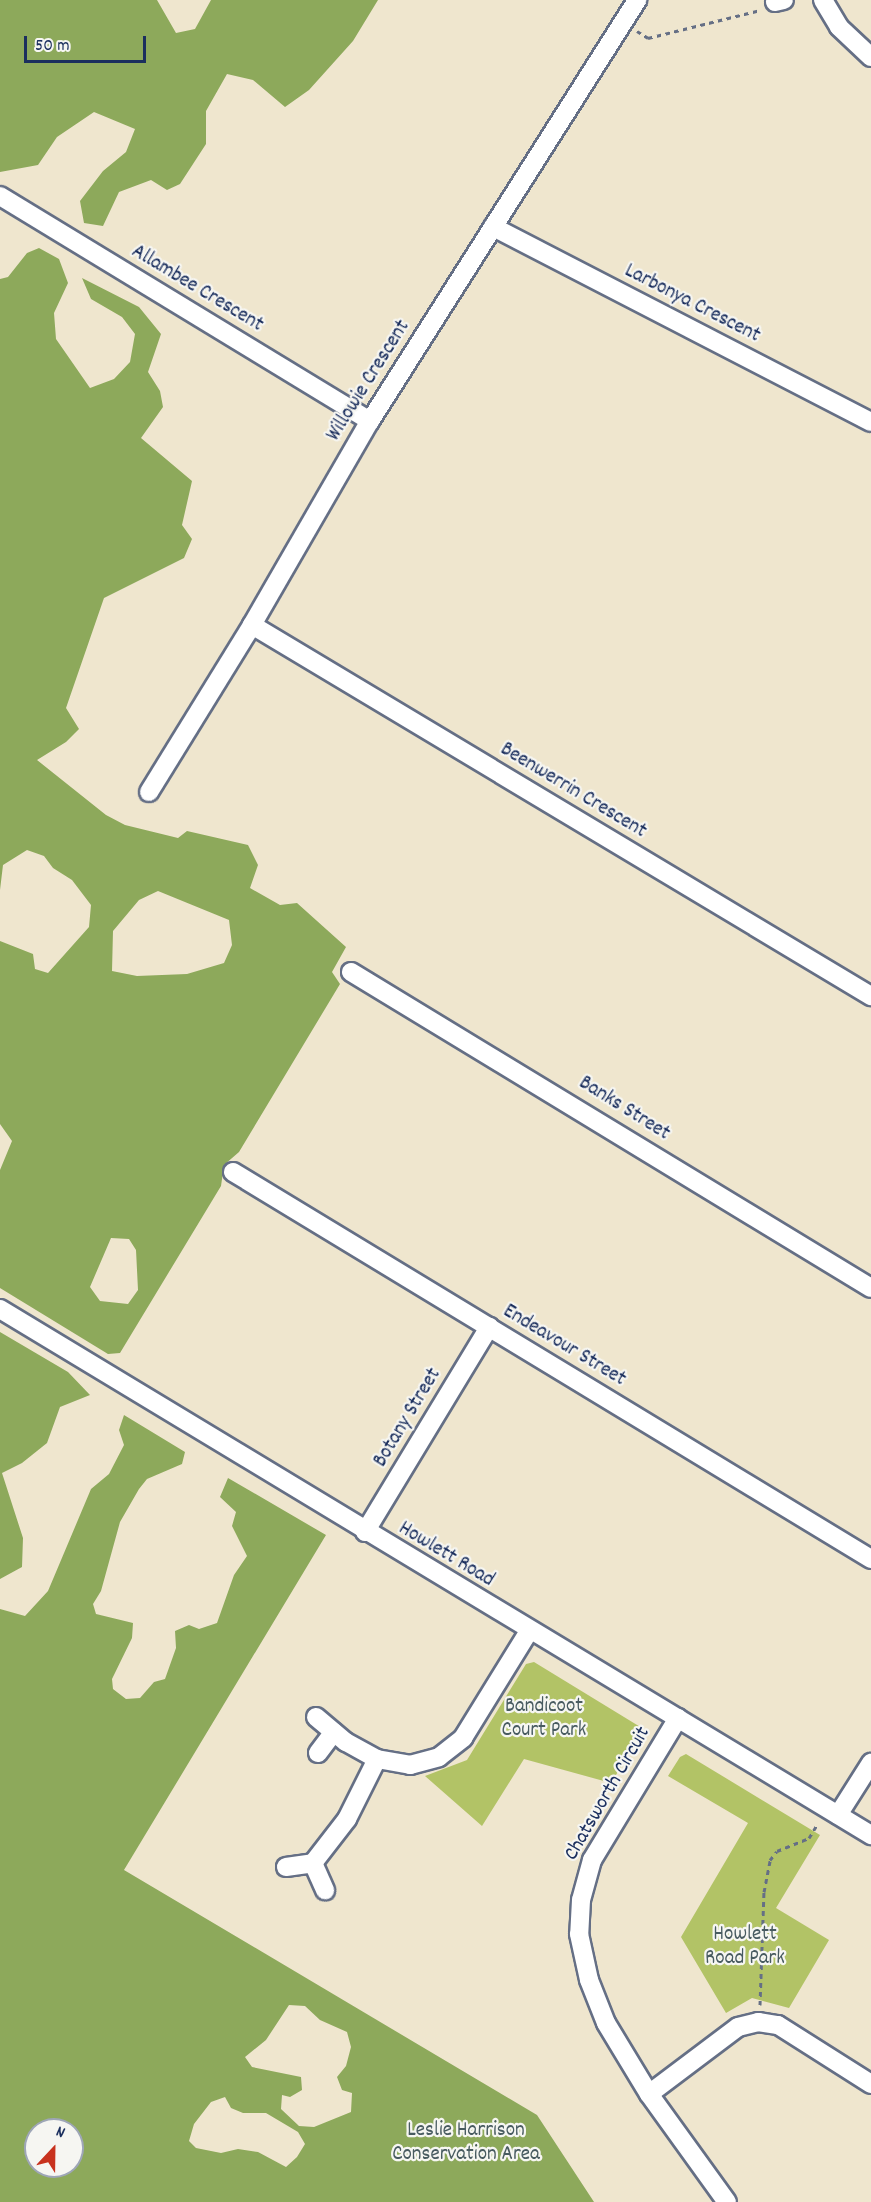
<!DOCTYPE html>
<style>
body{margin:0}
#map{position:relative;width:871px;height:2202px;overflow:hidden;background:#efe6ce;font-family:Dekko,sans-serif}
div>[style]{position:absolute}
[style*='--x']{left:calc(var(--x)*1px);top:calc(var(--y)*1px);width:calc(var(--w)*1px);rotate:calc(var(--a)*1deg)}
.green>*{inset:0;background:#b2c366}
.forest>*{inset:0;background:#8da95b}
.path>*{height:3px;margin-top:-1.5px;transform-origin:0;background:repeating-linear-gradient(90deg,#656f85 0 4.5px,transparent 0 9px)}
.roads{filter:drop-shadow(2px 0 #656f85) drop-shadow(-2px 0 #656f85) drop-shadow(0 2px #656f85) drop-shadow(0 -2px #656f85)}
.street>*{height:18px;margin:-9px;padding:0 9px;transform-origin:9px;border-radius:9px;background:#fff}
span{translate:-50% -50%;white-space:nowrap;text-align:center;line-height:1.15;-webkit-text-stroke:4.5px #f6f6f2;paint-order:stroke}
.street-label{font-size:21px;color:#1b2f5e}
.park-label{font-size:21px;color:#485b60}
.north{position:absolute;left:24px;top:2118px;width:60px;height:60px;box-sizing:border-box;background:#f6f6f2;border:2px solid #9ea6b7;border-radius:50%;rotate:22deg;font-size:16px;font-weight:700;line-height:24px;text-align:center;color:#1b2f5e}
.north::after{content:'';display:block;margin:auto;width:21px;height:27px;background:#c8321e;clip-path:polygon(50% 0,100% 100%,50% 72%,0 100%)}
.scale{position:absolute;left:24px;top:36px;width:122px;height:27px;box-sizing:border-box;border:3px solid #1b2f5e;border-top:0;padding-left:8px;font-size:18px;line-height:21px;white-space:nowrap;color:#1b2f5e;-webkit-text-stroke:4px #f6f6f2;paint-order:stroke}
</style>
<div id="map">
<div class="green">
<div style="clip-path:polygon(534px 1662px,642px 1728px,642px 1733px,611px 1783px,524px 1759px,482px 1826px,425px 1776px,467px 1760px,526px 1664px)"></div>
<div style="clip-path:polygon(686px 1754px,820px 1835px,776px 1908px,829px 1940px,789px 2008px,752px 1998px,726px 2013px,681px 1937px,748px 1823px,668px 1776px,680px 1757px)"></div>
</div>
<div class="forest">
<div style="clip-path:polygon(0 0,157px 0,176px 33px,195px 29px,211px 0,378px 0,353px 41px,309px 90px,285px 107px,253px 80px,227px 74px,206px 111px,206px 144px,180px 184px,167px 190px,151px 180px,119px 192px,103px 226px,84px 223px,80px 201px,103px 171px,126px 152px,135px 129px,94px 112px,57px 137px,38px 165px,0 172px)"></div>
<div style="clip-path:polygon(evenodd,39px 248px,59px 259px,68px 283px,54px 313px,56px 339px,90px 388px,114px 379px,130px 362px,135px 334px,122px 317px,91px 299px,82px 278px,139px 307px,161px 334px,148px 372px,160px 391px,163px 407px,141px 438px,192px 481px,182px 525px,192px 539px,184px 558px,104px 598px,66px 708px,79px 729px,66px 742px,37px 760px,106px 815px,125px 825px,178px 838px,187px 831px,248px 845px,258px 865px,250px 888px,280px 905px,297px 903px,346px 947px,332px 972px,340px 984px,239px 1152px,224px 1165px,221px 1186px,120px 1353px,108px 1354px,0 1288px,0 1170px,12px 1141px,0 1124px,0 941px,33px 954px,35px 969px,48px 973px,89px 927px,91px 905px,72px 880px,53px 868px,44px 856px,27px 850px,3px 865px,0 890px,0 279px,8px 277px,27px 253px,39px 248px,158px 891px,229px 920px,232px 945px,224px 963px,187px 974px,137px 976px,112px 971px,113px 931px,139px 900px,158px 891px,39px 248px,111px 1238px,129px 1239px,136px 1250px,138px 1290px,128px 1304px,100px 1301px,90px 1287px,111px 1238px)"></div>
<div style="clip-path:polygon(0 1332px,68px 1372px,90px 1395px,60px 1407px,47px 1443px,22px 1463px,2px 1473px,23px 1538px,22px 1567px,0 1579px)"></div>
<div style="clip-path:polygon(evenodd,124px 1415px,185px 1452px,182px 1464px,147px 1479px,139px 1489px,120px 1522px,101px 1591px,93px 1604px,96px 1614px,133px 1623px,132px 1638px,112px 1679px,113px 1689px,126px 1699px,140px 1698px,154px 1682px,165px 1679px,176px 1648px,175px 1631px,189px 1625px,199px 1629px,217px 1623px,234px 1575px,247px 1556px,232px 1526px,236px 1512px,220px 1497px,228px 1478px,326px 1535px,124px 1870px,537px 2115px,594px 2202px,0 2202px,0 1609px,25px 1616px,48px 1591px,91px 1489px,109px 1474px,124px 1445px,119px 1430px,124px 1415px,289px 2005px,305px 2006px,320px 2020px,347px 2032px,351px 2047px,346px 2066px,337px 2077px,342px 2090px,352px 2093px,351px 2112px,314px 2127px,299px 2126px,281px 2109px,282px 2095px,290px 2097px,302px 2090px,301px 2077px,252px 2067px,245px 2057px,266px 2040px,289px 2005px,124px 1415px,225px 2097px,231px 2108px,243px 2113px,266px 2113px,298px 2132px,305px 2144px,297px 2157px,286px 2167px,258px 2152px,238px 2149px,221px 2153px,196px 2148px,189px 2141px,194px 2124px,211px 2102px,225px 2097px,124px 1415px,36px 2130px,72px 2130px,72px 2166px,36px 2166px,36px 2130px)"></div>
</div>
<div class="path">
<div style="--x:637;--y:31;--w:13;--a:32"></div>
<div style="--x:648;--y:38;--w:115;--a:-14"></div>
<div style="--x:760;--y:2005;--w:113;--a:-88"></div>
<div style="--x:764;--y:1892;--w:33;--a:-79"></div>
<div style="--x:770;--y:1860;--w:11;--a:-52"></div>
<div style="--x:777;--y:1851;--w:35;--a:-22"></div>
<div style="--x:809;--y:1838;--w:17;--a:-59"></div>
</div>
<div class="roads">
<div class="street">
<div style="--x:823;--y:0;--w:31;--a:59"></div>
<div style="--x:839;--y:27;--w:44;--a:43.2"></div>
<div style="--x:775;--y:2;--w:9;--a:-13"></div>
<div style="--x:0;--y:196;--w:433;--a:31.3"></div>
<div style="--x:493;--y:227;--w:425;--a:27.3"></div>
<div style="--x:252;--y:625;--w:722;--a:30.94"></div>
<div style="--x:149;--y:792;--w:196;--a:-58.3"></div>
<div style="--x:252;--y:625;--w:236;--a:-60"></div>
<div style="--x:370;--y:421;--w:499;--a:-57.6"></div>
<div style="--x:351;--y:972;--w:608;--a:31.29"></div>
<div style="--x:233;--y:1172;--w:746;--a:31.24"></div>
<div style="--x:0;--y:1309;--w:1018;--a:31.13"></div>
<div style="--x:365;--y:1532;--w:240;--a:-58.8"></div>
<div style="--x:316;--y:1717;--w:39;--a:40"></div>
<div style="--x:346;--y:1742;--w:35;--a:29"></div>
<div style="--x:377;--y:1759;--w:34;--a:10"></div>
<div style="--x:410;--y:1765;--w:30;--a:-15"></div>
<div style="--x:439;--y:1757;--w:31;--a:-38"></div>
<div style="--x:463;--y:1738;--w:126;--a:-58.3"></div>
<div style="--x:678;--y:1718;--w:166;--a:121.2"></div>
<div style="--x:592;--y:1860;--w:41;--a:105.4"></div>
<div style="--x:581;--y:1900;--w:34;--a:93"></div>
<div style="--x:579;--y:1934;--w:47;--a:77.7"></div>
<div style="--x:589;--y:1980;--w:46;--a:68.4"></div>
<div style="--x:606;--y:2023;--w:83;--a:58.8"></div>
<div style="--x:649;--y:2094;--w:133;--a:54.2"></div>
<div style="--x:318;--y:1753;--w:26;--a:-53"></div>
<div style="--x:838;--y:1815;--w:62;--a:-57.6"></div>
<div style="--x:313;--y:1863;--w:56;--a:-52.3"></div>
<div style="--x:347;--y:1819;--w:67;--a:-63.4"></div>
<div style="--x:286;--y:1867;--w:27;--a:-8"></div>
<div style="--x:313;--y:1863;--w:30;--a:66"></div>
<div style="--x:649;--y:2094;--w:111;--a:-37"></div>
<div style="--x:738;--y:2027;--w:21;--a:-14"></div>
<div style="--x:758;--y:2022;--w:20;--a:9"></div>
<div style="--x:778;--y:2025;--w:110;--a:32.4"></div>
</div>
</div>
<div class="street-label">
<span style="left:197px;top:289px;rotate:31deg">Allambee Crescent</span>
<span style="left:692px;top:304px;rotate:27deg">Larbonya Crescent</span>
<span style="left:369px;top:381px;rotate:-58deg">Willowie Crescent</span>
<span style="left:573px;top:791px;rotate:31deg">Beenwerrin Crescent</span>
<span style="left:624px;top:1109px;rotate:32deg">Banks Street</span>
<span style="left:564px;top:1346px;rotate:31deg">Endeavour Street</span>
<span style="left:408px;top:1418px;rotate:-59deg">Botany Street</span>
<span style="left:446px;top:1555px;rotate:31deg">Howlett Road</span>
<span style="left:608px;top:1794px;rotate:-60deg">Chatsworth Circuit</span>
</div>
<div class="park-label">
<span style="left:544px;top:1719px">Bandicoot<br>Court Park</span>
<span style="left:745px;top:1947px">Howlett<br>Road Park</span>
<span style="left:466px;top:2143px">Leslie Harrison<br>Conservation Area</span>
</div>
<div class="north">N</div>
<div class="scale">50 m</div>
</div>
